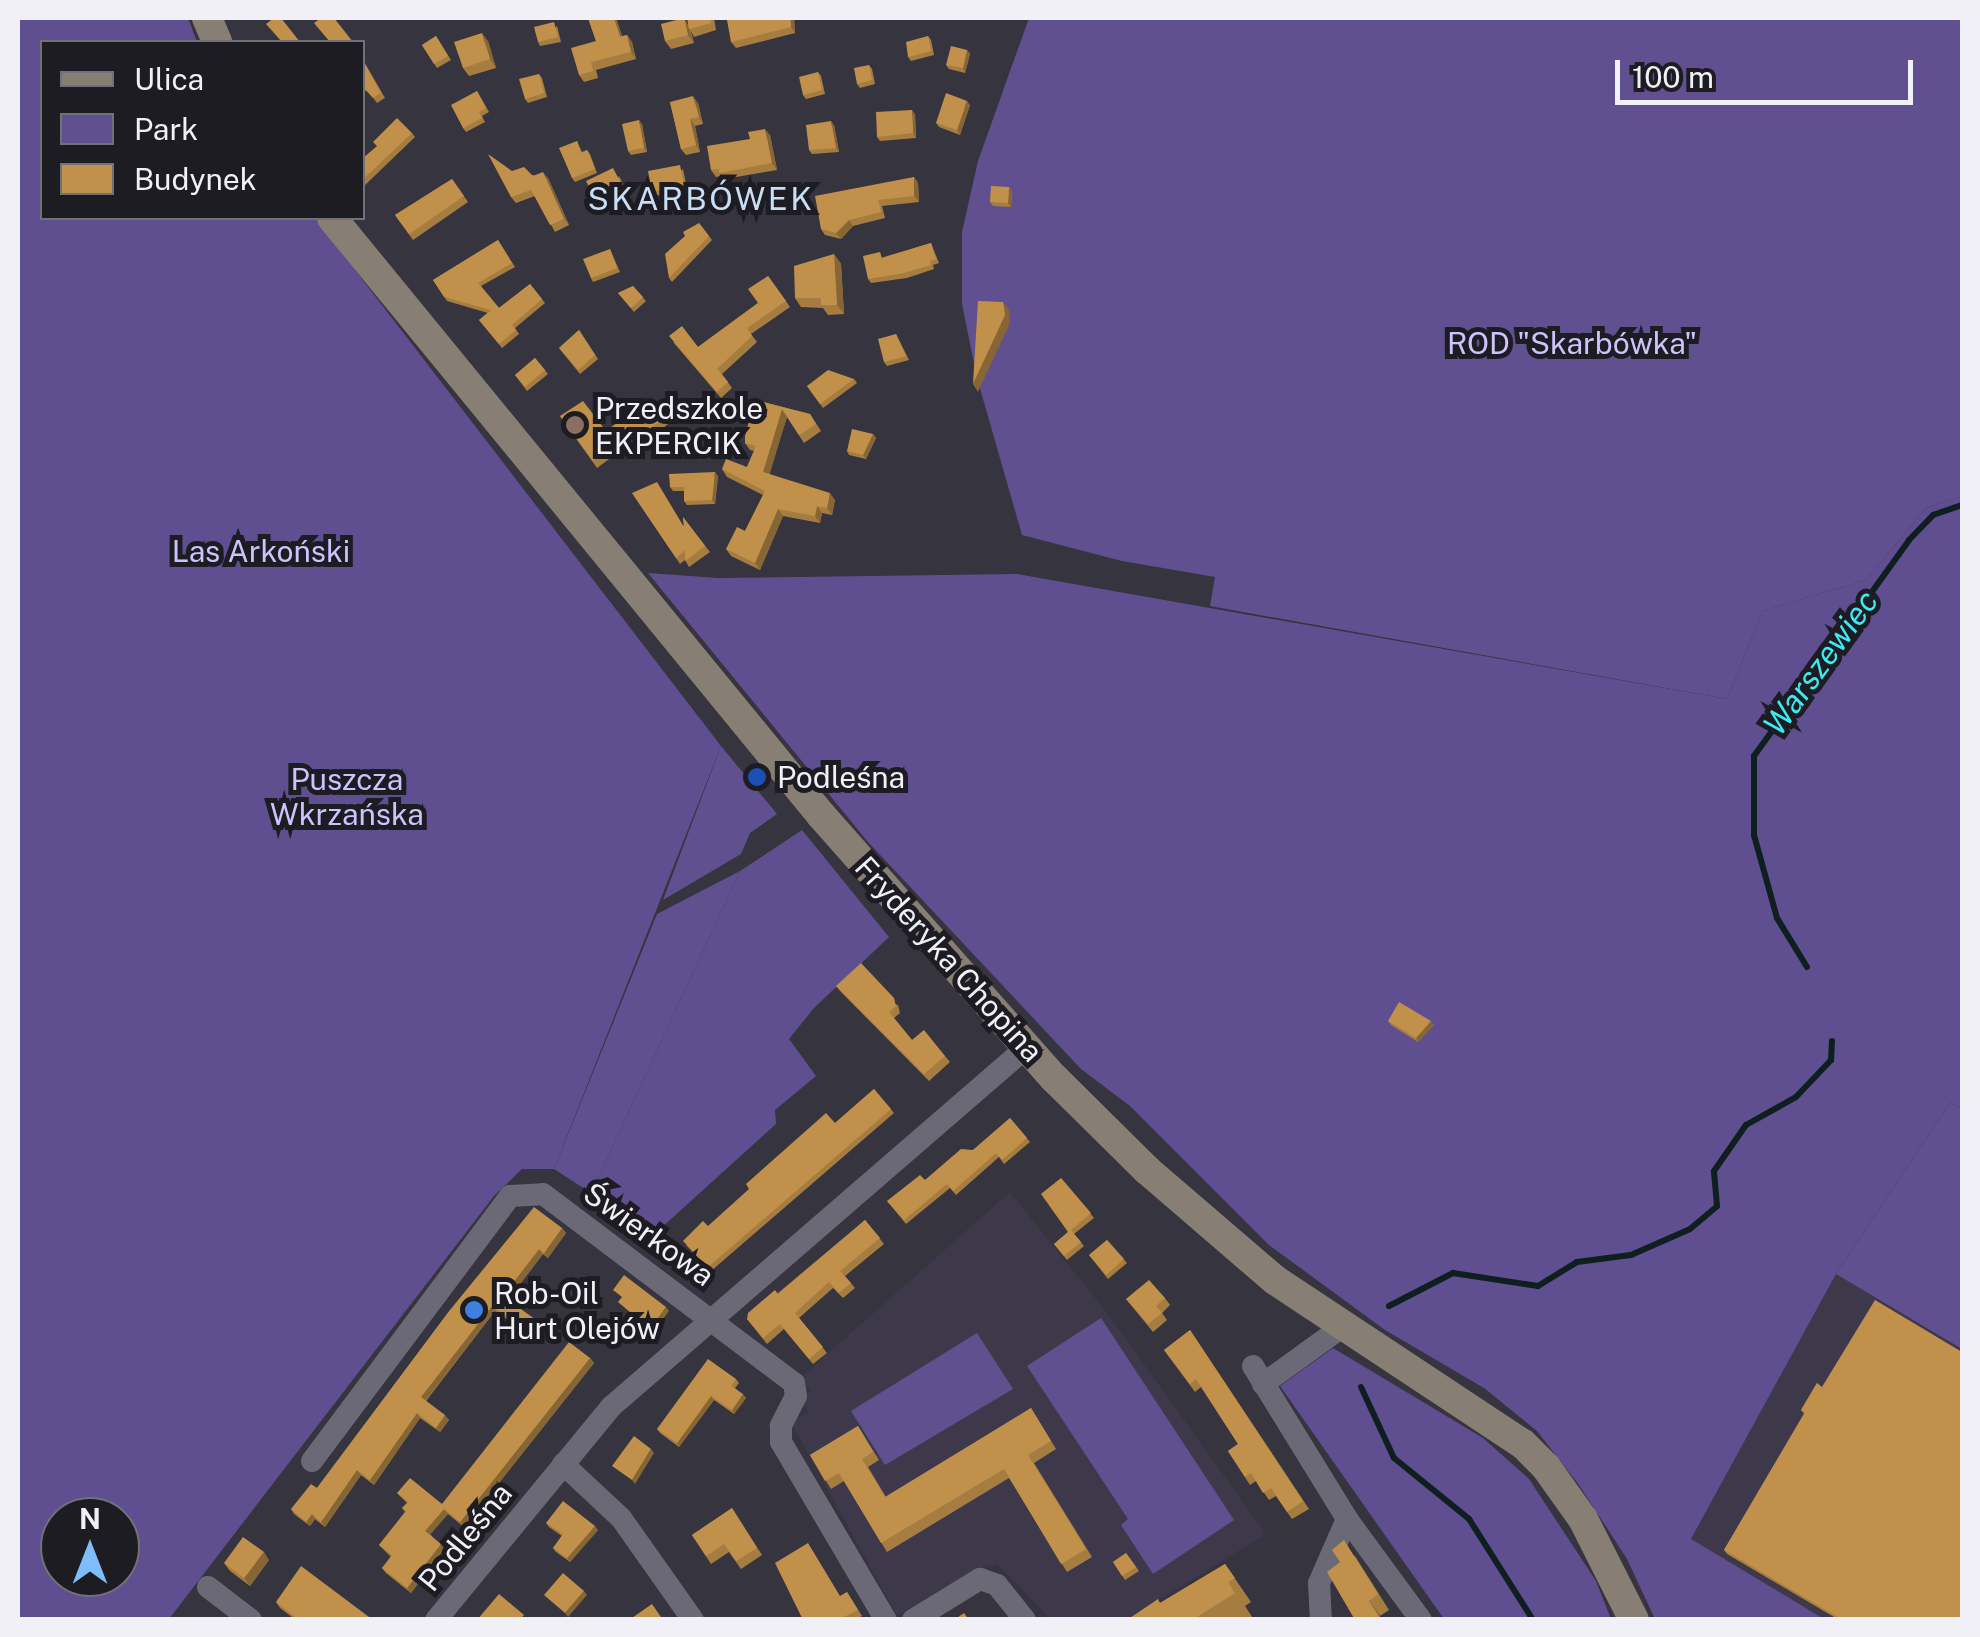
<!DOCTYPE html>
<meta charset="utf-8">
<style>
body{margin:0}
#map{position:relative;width:1980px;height:1637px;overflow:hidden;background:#36343f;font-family:"Public Sans",sans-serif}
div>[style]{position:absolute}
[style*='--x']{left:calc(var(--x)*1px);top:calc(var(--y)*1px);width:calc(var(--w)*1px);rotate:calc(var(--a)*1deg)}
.built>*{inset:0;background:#3d394b}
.green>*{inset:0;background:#605090}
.forest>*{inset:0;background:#5f4f91}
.stream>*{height:6px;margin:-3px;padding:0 3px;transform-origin:3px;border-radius:3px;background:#0f1e1f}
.street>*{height:22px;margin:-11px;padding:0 11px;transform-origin:11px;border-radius:11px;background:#6b6976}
.secondary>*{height:30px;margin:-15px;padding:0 15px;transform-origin:15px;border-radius:15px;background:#887f74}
.wall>*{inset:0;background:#a67d41}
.shaded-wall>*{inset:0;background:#876635}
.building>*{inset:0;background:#c1914c}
.dots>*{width:28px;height:28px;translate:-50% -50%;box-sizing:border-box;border:5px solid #1d1c22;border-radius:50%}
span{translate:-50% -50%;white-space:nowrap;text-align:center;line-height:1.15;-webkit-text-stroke:10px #1d1c22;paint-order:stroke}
.park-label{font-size:30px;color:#cdc3fc}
.poi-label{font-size:30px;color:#f1f0f7}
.left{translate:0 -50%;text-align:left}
.street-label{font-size:30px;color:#f1f0f7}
.neighbourhood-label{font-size:32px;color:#c7def5;letter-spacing:2.5px}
.water-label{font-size:32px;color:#3ceaf3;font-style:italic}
.frame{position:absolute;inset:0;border:20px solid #f1f0f7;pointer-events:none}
.legend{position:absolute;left:40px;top:40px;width:325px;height:180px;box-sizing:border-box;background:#1d1c22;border:2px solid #727177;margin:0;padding:12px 18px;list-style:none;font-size:30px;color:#f1f0f7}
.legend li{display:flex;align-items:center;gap:20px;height:50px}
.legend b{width:50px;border:2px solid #727177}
.north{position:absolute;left:40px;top:1497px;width:100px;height:100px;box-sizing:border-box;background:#1d1c22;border:2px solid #727177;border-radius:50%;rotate:0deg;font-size:28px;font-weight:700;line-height:40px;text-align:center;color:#f1f0f7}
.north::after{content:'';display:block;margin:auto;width:35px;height:45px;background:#7fbdfa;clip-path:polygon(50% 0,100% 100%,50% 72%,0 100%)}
.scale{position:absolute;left:1615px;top:60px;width:298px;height:45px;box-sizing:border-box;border:5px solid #f1f0f7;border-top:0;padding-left:12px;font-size:30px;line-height:35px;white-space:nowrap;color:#f1f0f7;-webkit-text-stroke:8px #1d1c22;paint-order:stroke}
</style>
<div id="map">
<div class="built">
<div style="clip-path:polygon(1010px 1192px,1107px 1313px,1266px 1534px,1128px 1619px,1051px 1619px,997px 1564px,975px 1569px,897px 1616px,791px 1422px,808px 1412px,802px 1402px,811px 1390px,798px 1380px)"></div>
<div style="clip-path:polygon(1836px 1274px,1962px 1349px,1962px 1619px,1824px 1619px,1691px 1540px)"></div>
</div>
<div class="green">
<div style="clip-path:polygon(1029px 18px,1962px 18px,1962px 496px,1926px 508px,1866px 580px,1762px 611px,1727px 699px,1210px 606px,1215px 577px,1122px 561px,1022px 535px,977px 378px,962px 304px,962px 232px,978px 161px)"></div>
<div style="clip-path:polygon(721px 746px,777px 814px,750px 833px,741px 854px,663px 900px)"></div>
<div style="clip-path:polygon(740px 871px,591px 1193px,554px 1169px,657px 914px)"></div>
<div style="clip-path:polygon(1950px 1103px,1962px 1108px,1962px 1349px,1836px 1274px)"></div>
<div style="clip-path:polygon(1101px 1318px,1234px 1520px,1153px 1574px,1121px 1525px,1128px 1519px,1027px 1366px)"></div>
<div style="clip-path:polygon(977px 1333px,1013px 1389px,885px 1465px,851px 1411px)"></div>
</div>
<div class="forest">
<div style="clip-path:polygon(evenodd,18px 18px,188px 18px,197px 42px,42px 42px,42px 218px,315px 218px,721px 746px,554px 1169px,522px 1169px,494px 1196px,169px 1619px,18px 1619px,18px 18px,60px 1517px,120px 1517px,120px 1577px,60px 1577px,60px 1517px)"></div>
<div style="clip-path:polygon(1962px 496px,1962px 1108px,1950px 1103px,1836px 1274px,1691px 1539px,1824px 1619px,1655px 1619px,1627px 1559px,1579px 1485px,1537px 1431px,1484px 1388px,1385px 1330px,1269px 1245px,1130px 1106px,1081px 1069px,868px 842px,648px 573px,718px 578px,1017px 574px,1727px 699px,1762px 611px,1866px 580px,1926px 508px)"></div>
<div style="clip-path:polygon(802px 830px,889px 937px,814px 1008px,789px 1039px,816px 1076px,775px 1110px,776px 1124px,649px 1239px,591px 1193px,740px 871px)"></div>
<div style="clip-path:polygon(1333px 1348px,1483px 1438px,1529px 1479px,1596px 1581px,1611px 1619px,1444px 1619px,1280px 1386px)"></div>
</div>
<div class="stream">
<div style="--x:1807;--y:967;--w:57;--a:-121.5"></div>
<div style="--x:1777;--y:918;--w:86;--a:-105.5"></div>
<div style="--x:1754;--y:835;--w:79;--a:-90"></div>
<div style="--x:1754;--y:756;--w:266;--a:-54.3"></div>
<div style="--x:1909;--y:540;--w:35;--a:-46"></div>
<div style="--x:1933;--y:515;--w:31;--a:-19"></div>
<div style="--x:1389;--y:1306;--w:72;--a:-27.3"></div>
<div style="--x:1453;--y:1273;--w:86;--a:8.7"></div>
<div style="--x:1538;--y:1286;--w:46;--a:-31.6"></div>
<div style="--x:1577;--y:1262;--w:54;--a:-7.4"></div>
<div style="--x:1631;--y:1255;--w:64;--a:-23.8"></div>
<div style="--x:1690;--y:1229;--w:35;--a:-40"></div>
<div style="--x:1717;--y:1206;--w:35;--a:-95"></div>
<div style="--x:1714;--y:1171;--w:56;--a:-55.2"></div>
<div style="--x:1746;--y:1125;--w:57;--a:-29.2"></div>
<div style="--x:1796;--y:1097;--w:51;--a:-46.6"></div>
<div style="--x:1831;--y:1060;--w:19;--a:-87"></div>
<div style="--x:1361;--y:1387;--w:78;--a:65.1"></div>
<div style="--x:1394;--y:1458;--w:97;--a:39.1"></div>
<div style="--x:1469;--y:1519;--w:120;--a:57.6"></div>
</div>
<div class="street">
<div style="--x:1253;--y:1366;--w:180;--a:58.4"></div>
<div style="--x:1347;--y:1519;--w:70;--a:113.6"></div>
<div style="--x:1319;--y:1583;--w:37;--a:87"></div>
<div style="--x:1263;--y:1384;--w:97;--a:-35.8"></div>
<div style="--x:312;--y:1461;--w:331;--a:-53.2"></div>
<div style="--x:510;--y:1196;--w:33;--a:-3"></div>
<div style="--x:543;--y:1194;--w:314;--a:37"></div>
<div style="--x:794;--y:1383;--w:13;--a:81"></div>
<div style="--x:796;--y:1396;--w:34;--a:117"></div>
<div style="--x:781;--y:1426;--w:16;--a:90"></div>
<div style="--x:781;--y:1442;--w:207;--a:59.5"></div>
<div style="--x:563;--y:1464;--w:79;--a:43"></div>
<div style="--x:621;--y:1518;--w:125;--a:54.8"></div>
<div style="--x:1347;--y:1519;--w:125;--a:53.8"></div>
<div style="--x:208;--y:1587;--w:54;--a:37.5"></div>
<div style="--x:436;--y:1620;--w:277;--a:-50.6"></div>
<div style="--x:612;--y:1406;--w:549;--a:-40.86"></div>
<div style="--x:913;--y:1620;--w:79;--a:-31.5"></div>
<div style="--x:980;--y:1579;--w:18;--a:19"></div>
<div style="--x:997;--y:1585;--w:45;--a:51.3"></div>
</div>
<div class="secondary">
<div style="--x:207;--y:18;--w:26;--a:67"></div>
<div style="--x:332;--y:218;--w:772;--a:50.68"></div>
<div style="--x:821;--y:815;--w:351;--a:48.5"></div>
<div style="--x:1054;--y:1078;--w:131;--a:44.7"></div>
<div style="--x:1147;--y:1170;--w:169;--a:40.7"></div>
<div style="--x:1275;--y:1280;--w:297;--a:33.5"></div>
<div style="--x:1523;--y:1444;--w:33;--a:45"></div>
<div style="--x:1546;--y:1467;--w:64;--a:54.6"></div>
<div style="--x:1583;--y:1519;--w:113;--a:63.2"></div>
</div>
<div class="wall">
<div style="clip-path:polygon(588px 18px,616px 18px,622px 36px,627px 35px,632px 42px,636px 59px,596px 70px,598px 78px,584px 82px,579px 75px,596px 41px)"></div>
<div style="clip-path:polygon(684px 18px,688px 25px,714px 18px,716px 30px,694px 37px,691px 31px,694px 43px,671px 49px,665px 41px)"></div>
<div style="clip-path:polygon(794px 18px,795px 33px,736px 48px,731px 42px)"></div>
<div style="clip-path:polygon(557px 26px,561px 42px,540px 46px,538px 42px)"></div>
<div style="clip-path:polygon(436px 36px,451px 60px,437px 68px,422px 45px)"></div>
<div style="clip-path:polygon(928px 36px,931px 40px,934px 55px,911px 61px,908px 57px)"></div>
<div style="clip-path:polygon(488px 41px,496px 68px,469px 76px,463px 68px)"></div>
<div style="clip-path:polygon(967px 50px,970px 54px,965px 73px,949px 69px,946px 65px)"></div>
<div style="clip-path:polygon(362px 58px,385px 98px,377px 103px,367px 90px,362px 93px)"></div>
<div style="clip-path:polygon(869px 65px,872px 69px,875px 84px,860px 88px,857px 84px)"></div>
<div style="clip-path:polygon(818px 72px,821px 76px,825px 94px,806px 99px,803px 95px)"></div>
<div style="clip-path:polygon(539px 74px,542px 78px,547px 97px,528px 103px,525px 99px)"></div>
<div style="clip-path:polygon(477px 91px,489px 112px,482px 116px,485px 122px,466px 132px,463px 128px)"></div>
<div style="clip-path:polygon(670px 102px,698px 103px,703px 124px,695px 126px,700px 152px,686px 155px,681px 149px)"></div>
<div style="clip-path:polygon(970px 105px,960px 135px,939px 127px,936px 123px)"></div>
<div style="clip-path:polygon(915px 114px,916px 138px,880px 141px,877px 137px)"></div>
<div style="clip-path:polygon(642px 124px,647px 152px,631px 155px,628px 151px)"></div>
<div style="clip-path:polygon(834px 125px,839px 152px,812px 154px,809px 150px)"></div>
<div style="clip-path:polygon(412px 133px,415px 137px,363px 187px,362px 159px)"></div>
<div style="clip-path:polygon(770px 135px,777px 170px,724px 179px,721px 176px,716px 177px,711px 170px)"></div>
<div style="clip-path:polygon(577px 141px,582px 152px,587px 150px,590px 154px,597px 173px,575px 182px,572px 178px)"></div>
<div style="clip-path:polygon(683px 169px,687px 189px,655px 196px,652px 192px)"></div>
<div style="clip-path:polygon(512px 171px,548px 178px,569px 225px,555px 232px,535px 196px,516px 203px,511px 197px)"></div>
<div style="clip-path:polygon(619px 176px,630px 198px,602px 211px,597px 203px)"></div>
<div style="clip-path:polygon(914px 177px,918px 183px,919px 202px,882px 206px,885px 218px,853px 226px,841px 239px,825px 235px,821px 229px)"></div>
<div style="clip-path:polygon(452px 179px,468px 202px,413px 240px,395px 215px)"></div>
<div style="clip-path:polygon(1009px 187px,1012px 191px,1011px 207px,993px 206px,990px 202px)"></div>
<div style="clip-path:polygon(699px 223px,712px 240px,672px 282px,669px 278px)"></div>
<div style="clip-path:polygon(498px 240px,515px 267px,481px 286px,499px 308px,530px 284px,545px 303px,515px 328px,519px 334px,502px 348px,479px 320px,488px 313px,447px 301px,433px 280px)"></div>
<div style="clip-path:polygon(931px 243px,939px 263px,933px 265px,934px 269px,907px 278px,871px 283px,868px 279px,884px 257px)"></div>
<div style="clip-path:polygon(610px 249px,620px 272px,593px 282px,591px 278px)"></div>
<div style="clip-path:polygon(834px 254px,841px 264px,844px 314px,828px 315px,823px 308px,801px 307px,795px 298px)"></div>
<div style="clip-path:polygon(768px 276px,790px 307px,751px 334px,757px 342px,722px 374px,732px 388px,721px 398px,673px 342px,698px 347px,758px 303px)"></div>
<div style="clip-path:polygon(633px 286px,646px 301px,634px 312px,618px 293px)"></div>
<div style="clip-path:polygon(579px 330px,598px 359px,580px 374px,559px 348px)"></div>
<div style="clip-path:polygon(896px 334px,909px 360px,887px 366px,884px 362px)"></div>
<div style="clip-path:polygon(535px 358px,548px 374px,527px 391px,515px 375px)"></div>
<div style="clip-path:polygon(854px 379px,857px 383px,823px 408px,807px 386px)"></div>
<div style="clip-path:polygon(755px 400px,810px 414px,821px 431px,804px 443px,787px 417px,769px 474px,835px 500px,832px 515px,822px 513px,820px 523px,783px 516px,760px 570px,731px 556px,726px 549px,745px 531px,763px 495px,727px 477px,722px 469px,747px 467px,754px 451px,750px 450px,745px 443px)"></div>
<div style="clip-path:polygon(560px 416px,606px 431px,663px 418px,668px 424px,638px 449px,632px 442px,597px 468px)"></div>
<div style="clip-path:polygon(873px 434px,876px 438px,866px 459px,849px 455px,847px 451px)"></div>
<div style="clip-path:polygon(718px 476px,715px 504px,687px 505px,684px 501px,684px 491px,673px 491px,670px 487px)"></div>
<div style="clip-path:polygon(632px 493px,684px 526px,683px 517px,710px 552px,689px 567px,685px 560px,680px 564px)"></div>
<div style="clip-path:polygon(836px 986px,898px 1005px,900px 1013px,894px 1018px,912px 1040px,945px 1056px,950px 1062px,929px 1081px,841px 992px)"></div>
<div style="clip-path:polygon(1388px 1021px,1434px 1025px,1418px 1042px,1391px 1025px)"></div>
<div style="clip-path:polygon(874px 1089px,894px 1113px,711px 1271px,686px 1245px,835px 1123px)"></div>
<div style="clip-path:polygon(1010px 1118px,1030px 1142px,1004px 1164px,999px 1157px,956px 1195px,950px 1188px,906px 1224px,887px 1201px,925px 1180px,973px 1150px)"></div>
<div style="clip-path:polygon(1061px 1178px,1094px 1218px,1074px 1234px,1084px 1246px,1067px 1260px,1054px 1244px,1068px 1232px)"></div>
<div style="clip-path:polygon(865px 1220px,884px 1244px,845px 1276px,855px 1288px,843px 1298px,833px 1288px,799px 1318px,827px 1353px,813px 1364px,784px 1329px,767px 1344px,747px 1319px)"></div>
<div style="clip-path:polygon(562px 1228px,566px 1233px,548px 1258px,543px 1254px,508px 1300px,540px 1323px,544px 1328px,536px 1339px,495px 1311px,426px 1401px,449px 1420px,440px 1432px,420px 1418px,374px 1485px,361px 1475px,325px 1527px,315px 1519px,310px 1526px,294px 1514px,291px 1509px,317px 1488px,450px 1310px)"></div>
<div style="clip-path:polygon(1107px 1240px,1127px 1263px,1108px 1279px,1089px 1255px)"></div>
<div style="clip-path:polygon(1165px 1298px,1170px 1305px,1162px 1313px,1167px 1320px,1153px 1332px,1126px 1299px)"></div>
<div style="clip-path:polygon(1190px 1330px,1309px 1509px,1292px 1519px,1276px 1496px,1269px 1500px,1256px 1481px,1250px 1485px,1228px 1451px,1238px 1444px,1201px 1387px,1195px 1392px,1164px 1350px)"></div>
<div style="clip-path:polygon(590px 1358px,594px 1363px,464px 1527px,448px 1514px,430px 1534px,444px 1549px,411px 1593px,386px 1573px,382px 1568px,391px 1557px,379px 1545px,405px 1512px,402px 1508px,407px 1503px,397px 1493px,442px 1504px)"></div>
<div style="clip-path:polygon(736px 1379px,739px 1383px,735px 1388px,746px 1398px,734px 1414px,714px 1400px,679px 1447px,660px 1433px,657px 1429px)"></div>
<div style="clip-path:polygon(1817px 1383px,1962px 1620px,1839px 1620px,1727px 1554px,1724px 1550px,1804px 1414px,1801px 1410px)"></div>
<div style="clip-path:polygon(1031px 1408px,1056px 1449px,1034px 1463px,1092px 1557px,1067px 1572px,1009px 1478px,887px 1552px,844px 1481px,831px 1489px,810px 1455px,858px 1426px,879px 1460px,868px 1467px,886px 1497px)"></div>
<div style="clip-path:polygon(732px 1508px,762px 1555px,741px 1569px,729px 1552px,711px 1564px,692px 1535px)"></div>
<div style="clip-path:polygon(546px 1523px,598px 1530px,570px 1562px,556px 1552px,553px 1548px,562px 1536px,549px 1527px)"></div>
<div style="clip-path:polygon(1126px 1553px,1139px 1571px,1125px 1580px,1113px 1562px)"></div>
<div style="clip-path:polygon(1355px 1556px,1389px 1610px,1380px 1616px,1340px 1562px)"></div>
<div style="clip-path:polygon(269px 1560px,250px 1586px,230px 1571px,224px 1563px)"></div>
<div style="clip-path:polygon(1225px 1564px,1251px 1602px,1245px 1606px,1252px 1617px,1247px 1620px,1127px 1620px,1160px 1603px)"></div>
<div style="clip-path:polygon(847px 1592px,862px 1616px,855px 1620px,803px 1620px)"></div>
<div style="clip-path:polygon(276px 1602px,369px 1617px,371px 1620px,296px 1620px,280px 1608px)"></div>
</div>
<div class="shaded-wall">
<div style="clip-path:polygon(614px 18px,616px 18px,624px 44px,620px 37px)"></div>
<div style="clip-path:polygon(684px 18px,689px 27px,694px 43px,688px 35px)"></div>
<div style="clip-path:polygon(790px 18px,794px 18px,795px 33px,791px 27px)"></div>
<div style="clip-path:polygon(482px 33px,488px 41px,496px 68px,490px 59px)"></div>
<div style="clip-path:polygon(627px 35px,632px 42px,636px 59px,631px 52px)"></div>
<div style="clip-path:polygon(967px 50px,970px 54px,965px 73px,963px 68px)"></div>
<div style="clip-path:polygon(693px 96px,698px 103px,703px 124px,699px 117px)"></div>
<div style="clip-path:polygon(967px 101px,970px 105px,960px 135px,957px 130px)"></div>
<div style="clip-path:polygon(912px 110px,915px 114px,916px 138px,913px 133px)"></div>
<div style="clip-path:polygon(690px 119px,695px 126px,700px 152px,696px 145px)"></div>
<div style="clip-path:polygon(639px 120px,642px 124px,647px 152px,644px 148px)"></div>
<div style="clip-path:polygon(831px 121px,834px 125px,839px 152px,836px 148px)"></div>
<div style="clip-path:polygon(765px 129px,770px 135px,777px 170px,772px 163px)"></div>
<div style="clip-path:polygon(543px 172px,548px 178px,569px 225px,564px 219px)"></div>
<div style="clip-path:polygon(914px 177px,918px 183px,919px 202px,914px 196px)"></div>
<div style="clip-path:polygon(1009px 187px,1012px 191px,1011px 207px,1008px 203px)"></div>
<div style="clip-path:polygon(849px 220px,853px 226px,841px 239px,836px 233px)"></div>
<div style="clip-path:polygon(834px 254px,841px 264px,844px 314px,837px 305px)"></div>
<div style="clip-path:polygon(1003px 302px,1009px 310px,1010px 323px,978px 392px,973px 384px)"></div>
<div style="clip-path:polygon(782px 409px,787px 416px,768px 480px,763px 472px)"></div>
<div style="clip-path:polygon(873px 434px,876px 438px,866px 459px,863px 455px)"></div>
<div style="clip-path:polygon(715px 472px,718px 476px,715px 504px,712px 500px)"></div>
<div style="clip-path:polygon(830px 493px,835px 500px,832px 515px,827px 508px)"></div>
<div style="clip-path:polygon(817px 506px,822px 513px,820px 523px,815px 516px)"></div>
<div style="clip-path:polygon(778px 509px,783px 516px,760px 570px,755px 563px)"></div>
<div style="clip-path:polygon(1431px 1021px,1434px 1025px,1418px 1042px,1416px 1038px)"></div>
<div style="clip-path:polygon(562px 1228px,566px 1233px,548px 1258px,544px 1253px)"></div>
<div style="clip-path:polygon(539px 1249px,543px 1254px,507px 1301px,503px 1296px)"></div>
<div style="clip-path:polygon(492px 1306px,495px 1311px,424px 1402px,421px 1397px)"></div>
<div style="clip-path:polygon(666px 1307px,669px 1311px,653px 1333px,650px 1329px)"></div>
<div style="clip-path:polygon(540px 1323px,544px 1328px,536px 1339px,532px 1335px)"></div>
<div style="clip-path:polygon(590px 1358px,594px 1363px,464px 1527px,460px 1522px)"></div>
<div style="clip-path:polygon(743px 1394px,746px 1398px,734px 1414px,732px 1410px)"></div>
<div style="clip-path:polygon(711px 1396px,714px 1400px,679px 1447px,677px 1443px)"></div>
<div style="clip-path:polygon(417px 1413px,420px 1418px,374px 1485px,370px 1480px)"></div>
<div style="clip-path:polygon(445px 1415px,449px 1420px,440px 1432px,436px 1428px)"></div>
<div style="clip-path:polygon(651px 1449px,654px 1453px,635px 1484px,632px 1480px)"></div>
<div style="clip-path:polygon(357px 1470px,361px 1475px,325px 1527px,321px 1522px)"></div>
<div style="clip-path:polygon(444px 1509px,448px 1514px,429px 1536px,425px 1531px)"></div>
<div style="clip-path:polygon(312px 1514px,315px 1519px,310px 1526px,306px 1522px)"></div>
<div style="clip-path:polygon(595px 1526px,598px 1530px,570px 1562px,567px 1558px)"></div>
<div style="clip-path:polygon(441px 1544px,444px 1549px,411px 1593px,407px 1588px)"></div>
<div style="clip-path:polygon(264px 1552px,269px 1560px,250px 1586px,244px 1578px)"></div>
<div style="clip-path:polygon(584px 1591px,587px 1595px,568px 1617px,565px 1613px)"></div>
</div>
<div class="building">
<div style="clip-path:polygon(274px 18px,281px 18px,300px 42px,282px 42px,266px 24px)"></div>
<div style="clip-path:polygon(321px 18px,334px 18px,353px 42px,330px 42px,314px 23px)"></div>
<div style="clip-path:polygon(588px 18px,614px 18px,620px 37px,627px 35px,631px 52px,591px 62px,593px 71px,579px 75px,571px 48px,596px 41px)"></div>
<div style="clip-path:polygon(684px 18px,688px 35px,665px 41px,661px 24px)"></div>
<div style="clip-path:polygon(687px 18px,710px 18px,711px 23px,689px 29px)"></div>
<div style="clip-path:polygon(742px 18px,790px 18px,791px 27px,731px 42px,727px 20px)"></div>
<div style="clip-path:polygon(554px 22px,558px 37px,538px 42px,534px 27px)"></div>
<div style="clip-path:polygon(482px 33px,490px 59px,463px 68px,454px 42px)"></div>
<div style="clip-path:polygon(436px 36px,448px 56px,434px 64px,422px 45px)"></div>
<div style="clip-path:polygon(928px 36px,931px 51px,908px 57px,906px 42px)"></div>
<div style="clip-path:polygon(951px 46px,967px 50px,963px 68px,946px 65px)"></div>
<div style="clip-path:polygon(362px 59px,381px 93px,373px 98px,362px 86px)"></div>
<div style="clip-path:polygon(869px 65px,872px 80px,857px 84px,854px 68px)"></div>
<div style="clip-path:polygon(818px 72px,822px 90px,803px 95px,799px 77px)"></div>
<div style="clip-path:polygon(539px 74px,544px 93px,525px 99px,519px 79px)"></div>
<div style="clip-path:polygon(477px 91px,486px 108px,479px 112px,482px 118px,463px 128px,451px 105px)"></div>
<div style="clip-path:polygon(946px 93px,967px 101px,957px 130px,936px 123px)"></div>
<div style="clip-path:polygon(693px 96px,699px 117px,690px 119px,696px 145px,681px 149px,670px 102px)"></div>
<div style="clip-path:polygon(912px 110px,913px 133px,877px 137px,876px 112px)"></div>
<div style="clip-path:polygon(397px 118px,412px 133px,362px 180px,362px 159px,377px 146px,373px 142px)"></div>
<div style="clip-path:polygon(639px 120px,644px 148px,628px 151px,622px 124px)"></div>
<div style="clip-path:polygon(831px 121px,836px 148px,809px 150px,806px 125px)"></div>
<div style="clip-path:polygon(765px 129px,772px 163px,719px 173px,719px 169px,711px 170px,707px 146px,750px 139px,748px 132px)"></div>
<div style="clip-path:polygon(577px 141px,581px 153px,587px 150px,595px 169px,572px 178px,559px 148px)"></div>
<div style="clip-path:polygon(488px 154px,512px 171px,524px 167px,533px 176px,543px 172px,564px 219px,550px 225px,531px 190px,511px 197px)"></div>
<div style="clip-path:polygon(680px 165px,684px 185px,652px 192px,648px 171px)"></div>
<div style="clip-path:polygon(613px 168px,624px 189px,597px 203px,586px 181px)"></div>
<div style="clip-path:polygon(914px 177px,914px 196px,878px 200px,881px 212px,849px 220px,836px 233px,821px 229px,815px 196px)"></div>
<div style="clip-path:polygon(452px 179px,464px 196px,409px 234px,395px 215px)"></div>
<div style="clip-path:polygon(991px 186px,1009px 187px,1008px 203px,990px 202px)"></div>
<div style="clip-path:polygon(699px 223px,709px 236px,669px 278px,665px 254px,685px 236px,683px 232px)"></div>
<div style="clip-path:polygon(498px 240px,512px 263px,478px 283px,499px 308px,530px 284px,542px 299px,512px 325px,516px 330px,499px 344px,479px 320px,491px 310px,444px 297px,433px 280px)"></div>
<div style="clip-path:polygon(931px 243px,936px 259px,930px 261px,931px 265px,904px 273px,868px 279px,863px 256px,880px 252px,882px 258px)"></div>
<div style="clip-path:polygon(610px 249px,617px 268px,591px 278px,583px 259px)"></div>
<div style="clip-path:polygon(834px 254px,837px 305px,821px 305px,821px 298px,795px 298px,794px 266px)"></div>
<div style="clip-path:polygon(768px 276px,786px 301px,747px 328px,752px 336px,717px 369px,728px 382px,717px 392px,669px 336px,682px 326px,698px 347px,758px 303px,748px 289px)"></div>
<div style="clip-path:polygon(633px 286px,643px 297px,631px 308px,618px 293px)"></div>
<div style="clip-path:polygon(978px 301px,1003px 302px,1005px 315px,973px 384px)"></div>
<div style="clip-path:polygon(579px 330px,595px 355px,578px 370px,559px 348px)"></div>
<div style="clip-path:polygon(896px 334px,906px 356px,884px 362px,878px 339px)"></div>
<div style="clip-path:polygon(535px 358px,545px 370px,525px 387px,515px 375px)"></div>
<div style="clip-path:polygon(828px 370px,854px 379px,820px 404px,807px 386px)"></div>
<div style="clip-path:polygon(648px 400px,663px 418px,634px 443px,627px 435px,593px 461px,560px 416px,583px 401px,606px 431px)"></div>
<div style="clip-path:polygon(755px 400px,810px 414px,816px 424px,799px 435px,782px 409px,763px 472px,830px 493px,827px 508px,817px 506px,815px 516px,778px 509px,755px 563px,726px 549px,737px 527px,745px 531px,765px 491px,722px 469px,726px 459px,747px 467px,756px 446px,745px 443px,745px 436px)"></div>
<div style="clip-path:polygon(852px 429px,873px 434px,863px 455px,847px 451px)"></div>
<div style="clip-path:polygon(715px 472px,712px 500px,684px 501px,684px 487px,670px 487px,669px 474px)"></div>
<div style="clip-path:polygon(657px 482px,684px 527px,683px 517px,705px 546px,685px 561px,685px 550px,676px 558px,632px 493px)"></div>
<div style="clip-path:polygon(861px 963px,894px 998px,896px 1006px,889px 1012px,912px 1040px,924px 1030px,945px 1056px,924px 1074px,836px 986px)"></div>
<div style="clip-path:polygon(1399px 1002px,1431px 1021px,1416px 1038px,1388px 1021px)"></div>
<div style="clip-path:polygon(874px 1089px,891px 1109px,708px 1267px,683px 1241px,703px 1221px,708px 1226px,749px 1189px,746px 1184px,826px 1113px,835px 1123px)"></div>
<div style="clip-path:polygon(1010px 1118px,1027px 1138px,1002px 1160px,996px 1153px,953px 1191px,947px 1184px,904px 1220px,887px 1201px,920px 1175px,925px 1180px,961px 1149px,973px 1150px)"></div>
<div style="clip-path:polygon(1061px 1178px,1091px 1213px,1071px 1230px,1081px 1242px,1064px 1256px,1054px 1244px,1068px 1232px,1041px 1194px)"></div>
<div style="clip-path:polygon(534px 1207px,562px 1228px,544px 1253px,539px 1249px,503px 1296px,540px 1323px,532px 1335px,492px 1306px,421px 1397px,445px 1415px,436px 1428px,417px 1413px,370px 1480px,357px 1470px,321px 1522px,312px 1514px,306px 1522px,291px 1509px,311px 1484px,317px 1488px,450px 1310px)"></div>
<div style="clip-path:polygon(865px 1220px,880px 1238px,840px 1271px,851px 1283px,839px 1293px,829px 1282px,795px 1313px,823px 1347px,809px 1359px,780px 1324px,763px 1338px,747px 1319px,748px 1313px,775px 1290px,778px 1294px)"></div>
<div style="clip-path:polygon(1107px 1240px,1124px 1259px,1106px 1275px,1089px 1255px)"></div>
<div style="clip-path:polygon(624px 1275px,666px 1307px,650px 1329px,618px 1302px,622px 1297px,613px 1290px)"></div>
<div style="clip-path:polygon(1149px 1280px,1165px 1298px,1156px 1306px,1162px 1313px,1148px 1324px,1126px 1299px)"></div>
<div style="clip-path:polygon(1875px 1300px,1962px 1352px,1962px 1620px,1843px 1620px,1724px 1550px,1805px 1412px,1801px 1410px,1817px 1383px,1822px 1387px)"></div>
<div style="clip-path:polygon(1190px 1330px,1303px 1501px,1287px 1512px,1271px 1488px,1263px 1493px,1251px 1473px,1245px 1477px,1228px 1451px,1238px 1444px,1196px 1379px,1190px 1384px,1164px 1350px)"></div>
<div style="clip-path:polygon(569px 1342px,590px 1358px,460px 1522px,444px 1509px,425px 1531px,441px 1544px,407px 1588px,382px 1568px,392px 1555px,379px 1545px,406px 1511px,402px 1508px,408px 1502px,397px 1493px,410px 1478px,442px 1504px)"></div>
<div style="clip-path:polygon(708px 1359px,736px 1379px,731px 1386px,743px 1394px,732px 1410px,711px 1396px,677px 1443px,657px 1429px)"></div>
<div style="clip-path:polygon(1031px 1408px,1051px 1441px,1028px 1455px,1086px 1549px,1061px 1564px,1004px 1469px,881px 1543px,839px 1473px,825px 1481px,810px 1455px,858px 1426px,873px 1452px,862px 1459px,885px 1497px)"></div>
<div style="clip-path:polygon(634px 1436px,651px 1449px,632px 1480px,612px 1466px)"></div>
<div style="clip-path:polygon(563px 1501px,595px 1526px,567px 1558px,553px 1548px,563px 1534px,546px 1523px)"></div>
<div style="clip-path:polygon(732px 1508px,757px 1548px,736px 1561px,724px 1544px,706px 1556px,692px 1535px)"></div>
<div style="clip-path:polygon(243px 1537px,264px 1552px,244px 1578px,224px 1563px)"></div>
<div style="clip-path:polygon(1344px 1540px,1378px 1594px,1369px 1601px,1382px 1620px,1355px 1620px,1327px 1572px,1340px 1562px,1332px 1550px)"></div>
<div style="clip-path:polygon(808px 1543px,840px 1596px,847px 1592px,858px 1610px,838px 1620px,803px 1620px,775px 1563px)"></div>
<div style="clip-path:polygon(1126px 1553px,1136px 1567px,1122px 1576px,1113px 1562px)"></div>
<div style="clip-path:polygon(1225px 1564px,1235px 1578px,1228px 1582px,1235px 1593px,1192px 1620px,1127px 1620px,1158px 1599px,1160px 1603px)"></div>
<div style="clip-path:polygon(301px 1566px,369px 1617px,367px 1620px,299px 1620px,276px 1602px)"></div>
<div style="clip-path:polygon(563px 1573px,584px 1591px,565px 1613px,544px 1595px)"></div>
<div style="clip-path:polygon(499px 1594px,524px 1615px,520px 1620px,477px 1620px)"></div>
<div style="clip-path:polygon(652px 1604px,663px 1620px,629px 1620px)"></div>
<div style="clip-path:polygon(964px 1613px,969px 1620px,954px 1620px)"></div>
</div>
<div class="dots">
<div style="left:575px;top:425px;background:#8d6e63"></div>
<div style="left:757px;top:777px;background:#1a4fb4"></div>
<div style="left:474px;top:1310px;background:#3f7fe0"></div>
</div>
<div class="park-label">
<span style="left:1572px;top:343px">ROD "Skarbówka"</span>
<span style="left:261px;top:551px">Las Arkoński</span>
<span style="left:347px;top:796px">Puszcza<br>Wkrzańska</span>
</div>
<div class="poi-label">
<span class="left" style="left:595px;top:425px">Przedszkole<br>EKPERCIK</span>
<span class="left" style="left:777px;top:777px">Podleśna</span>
<span class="left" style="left:494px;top:1310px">Rob-Oil<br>Hurt Olejów</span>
</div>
<div class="street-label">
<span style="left:949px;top:959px;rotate:48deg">Fryderyka Chopina</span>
<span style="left:649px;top:1234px;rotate:36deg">Świerkowa</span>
<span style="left:465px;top:1537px;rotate:-51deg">Podleśna</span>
</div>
<div class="neighbourhood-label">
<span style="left:701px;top:199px">SKARBÓWEK</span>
</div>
<div class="water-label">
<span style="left:1821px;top:663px;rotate:-54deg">Warszewiec</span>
</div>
<div class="frame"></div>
<ul class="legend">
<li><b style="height:12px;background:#887f74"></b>Ulica</li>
<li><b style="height:28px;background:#605090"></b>Park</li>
<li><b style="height:28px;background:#c1914c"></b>Budynek</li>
</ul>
<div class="north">N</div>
<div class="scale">100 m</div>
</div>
